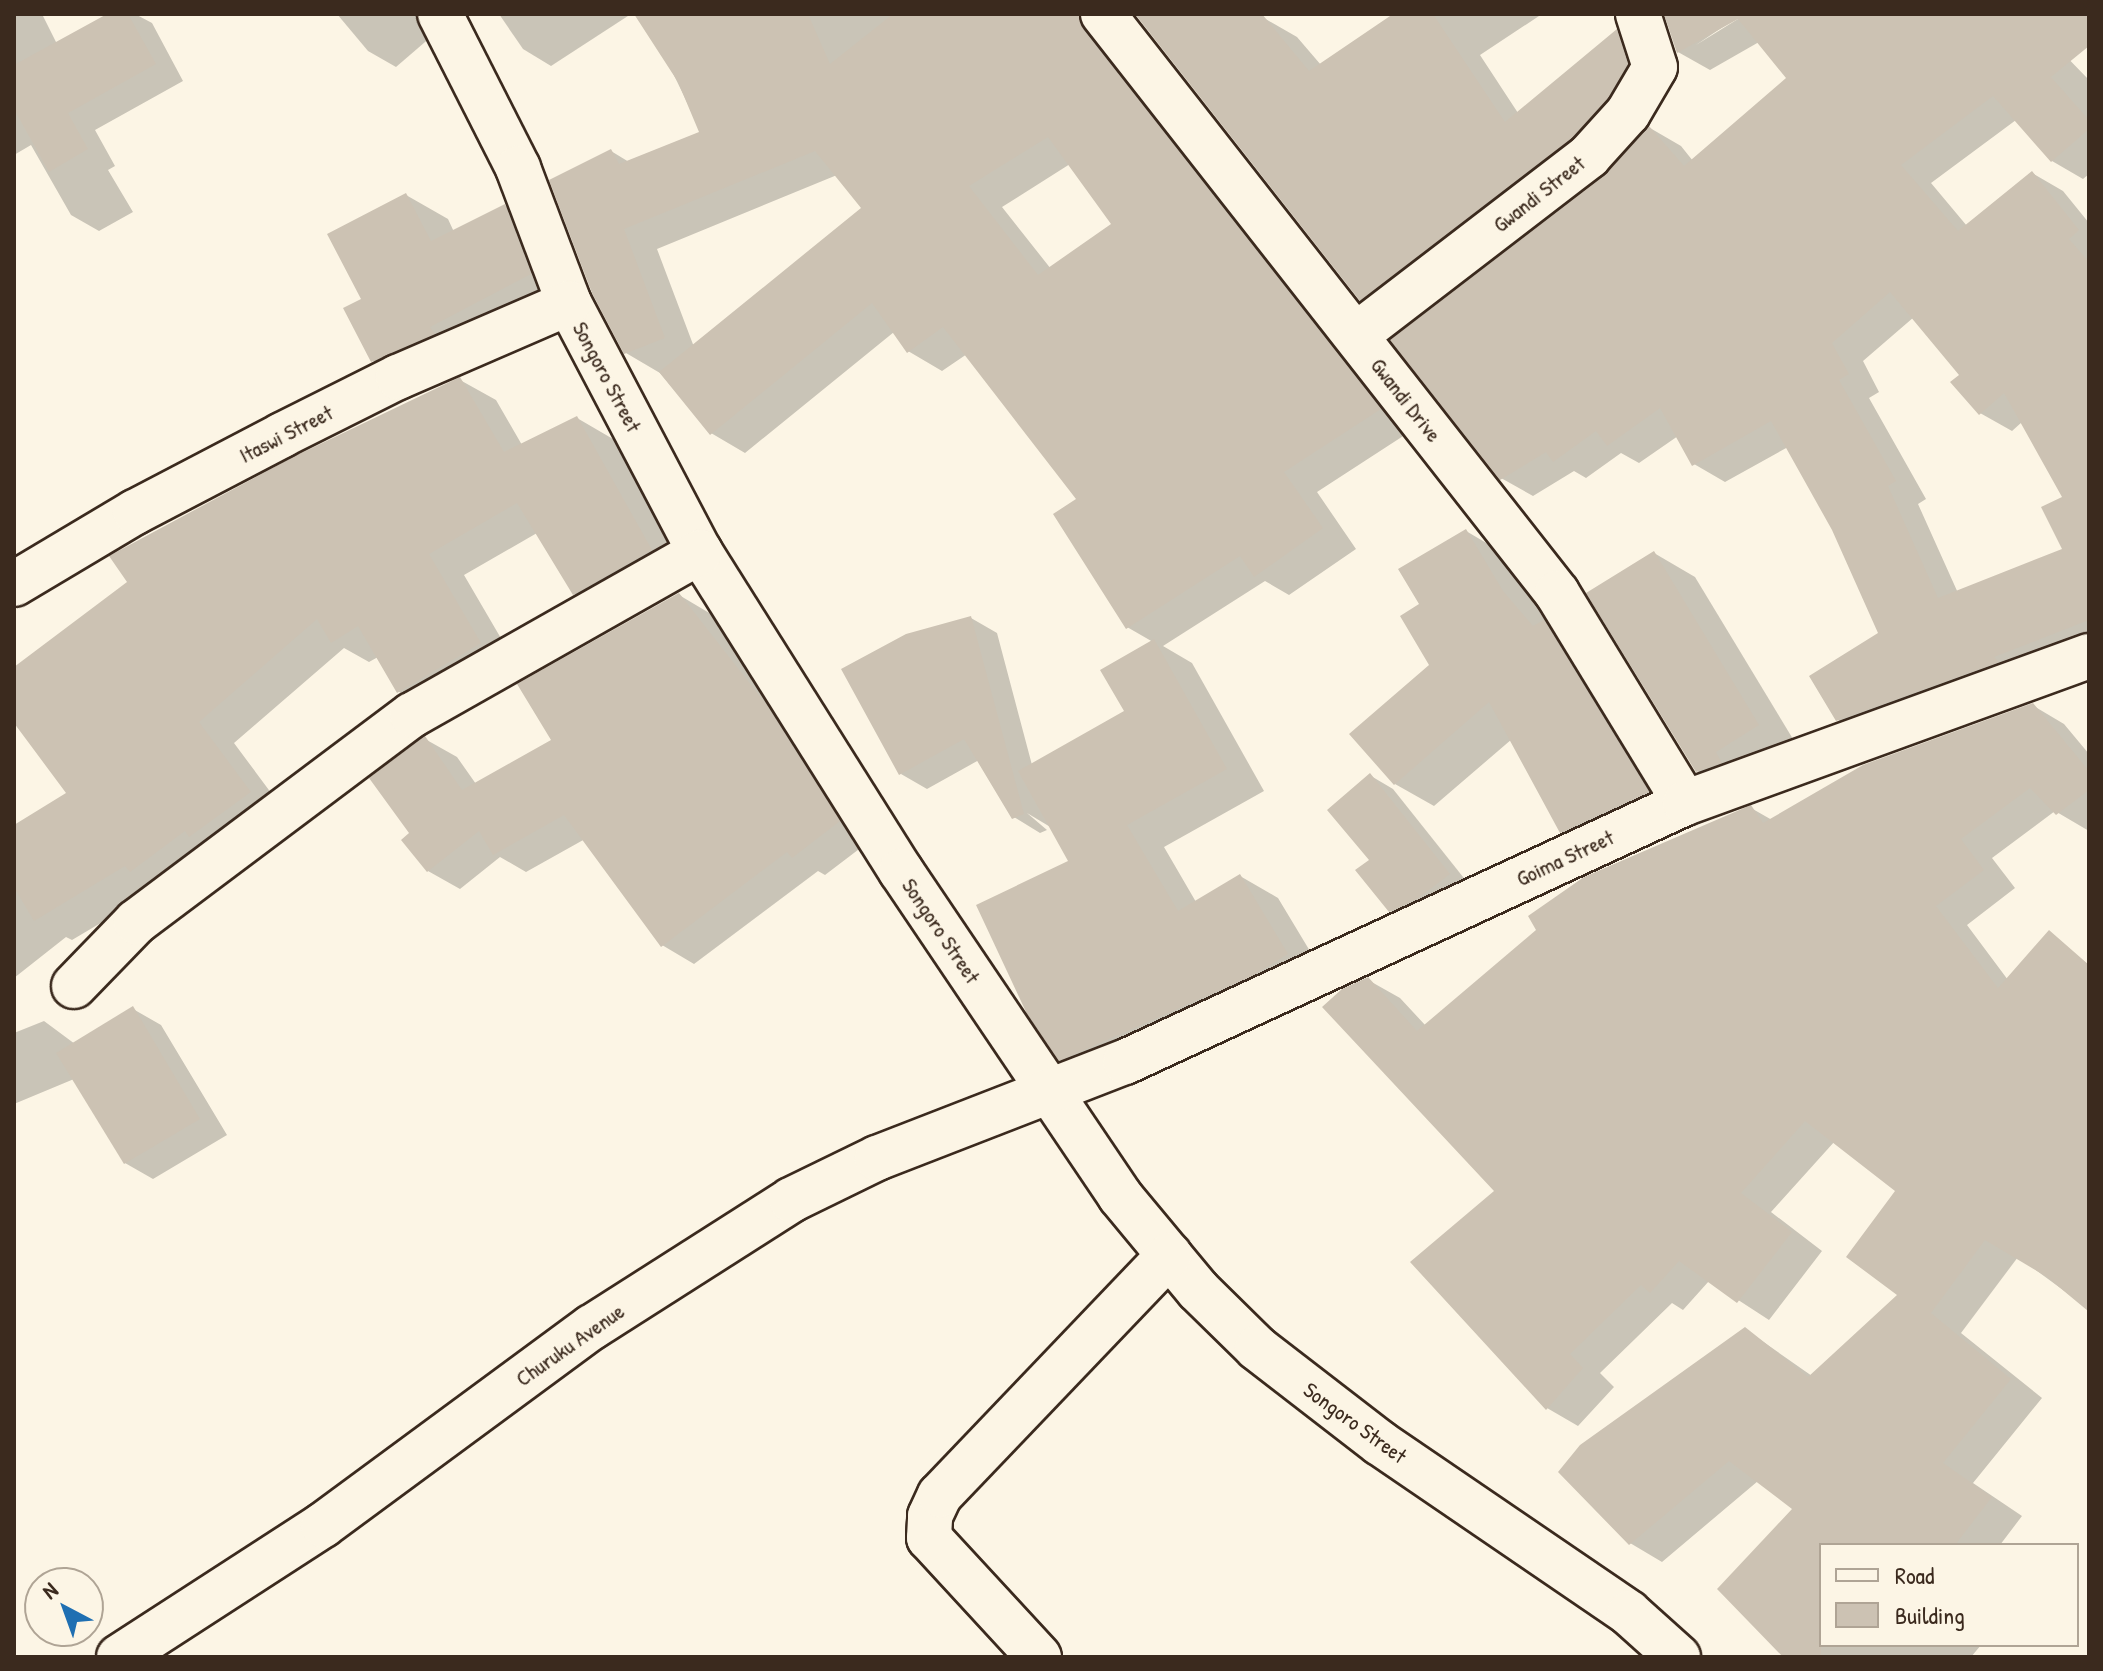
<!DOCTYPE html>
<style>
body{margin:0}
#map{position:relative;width:2103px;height:1671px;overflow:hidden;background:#fcf5e5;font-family:"Patrick Hand",sans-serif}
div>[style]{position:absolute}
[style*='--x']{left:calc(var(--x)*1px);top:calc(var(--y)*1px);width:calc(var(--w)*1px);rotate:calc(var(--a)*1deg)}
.shadow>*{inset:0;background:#0003}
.building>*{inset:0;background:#ccc2b3}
.roads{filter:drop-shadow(2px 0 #3b2a1e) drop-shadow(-2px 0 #3b2a1e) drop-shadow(0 2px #3b2a1e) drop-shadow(0 -2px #3b2a1e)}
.minor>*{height:44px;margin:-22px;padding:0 22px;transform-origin:22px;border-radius:22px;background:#fcf5e5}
span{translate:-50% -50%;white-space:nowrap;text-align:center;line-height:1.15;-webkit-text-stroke:6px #fcf5e5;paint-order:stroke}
.street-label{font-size:22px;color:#3b2a1e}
.frame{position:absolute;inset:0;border:16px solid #3b2a1e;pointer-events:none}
.legend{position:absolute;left:1819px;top:1543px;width:260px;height:104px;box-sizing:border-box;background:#fcf5e5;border:2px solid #afa495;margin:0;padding:10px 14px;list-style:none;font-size:24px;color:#3b2a1e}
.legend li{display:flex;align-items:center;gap:16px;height:40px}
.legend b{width:40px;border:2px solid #afa495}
.north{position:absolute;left:24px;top:1567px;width:80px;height:80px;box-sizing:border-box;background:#fcf5e5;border:2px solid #afa495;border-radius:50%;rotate:319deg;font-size:22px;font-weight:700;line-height:32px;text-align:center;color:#3b2a1e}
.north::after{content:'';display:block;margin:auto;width:28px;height:36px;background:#1f6fb2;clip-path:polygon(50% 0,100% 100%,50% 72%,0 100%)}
</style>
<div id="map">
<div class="shadow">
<div style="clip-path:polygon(14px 14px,42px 14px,57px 44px,111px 14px,135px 14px,152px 23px,183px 81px,95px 130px,115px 166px,108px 170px,133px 212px,99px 231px,71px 215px,31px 145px,14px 155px)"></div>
<div style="clip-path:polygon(337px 14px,426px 14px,439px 30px,396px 67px,368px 51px)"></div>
<div style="clip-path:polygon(499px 14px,631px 14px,551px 66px,523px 49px)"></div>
<div style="clip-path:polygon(evenodd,781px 14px,1127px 14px,1414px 429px,1317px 492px,1356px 549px,1289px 595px,1265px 581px,1163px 646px,1192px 663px,1264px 791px,1164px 847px,1196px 902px,1240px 876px,1278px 898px,1325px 976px,1099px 1081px,1060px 1059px,1071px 862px,1052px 828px,1027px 813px,1047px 830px,1040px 833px,1014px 817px,979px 760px,927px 789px,901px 774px,971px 618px,997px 633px,1032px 765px,1127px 712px,1153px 642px,1127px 627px,1079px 500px,967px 354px,942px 371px,908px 351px,894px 332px,745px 453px,711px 433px,660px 373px,626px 353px,611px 151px,629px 162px,702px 133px,668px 63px,781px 14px,1070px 164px,1114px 225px,1051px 269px,1002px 207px,1070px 164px,781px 14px,837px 175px,864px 209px,694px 347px,657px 249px,837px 175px)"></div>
<div style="clip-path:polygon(1137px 14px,1257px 14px,1297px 37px,1321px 65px,1397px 14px,1542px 14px,1480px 55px,1518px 113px,1617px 32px,1651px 51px,1661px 84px,1395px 319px,1361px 299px)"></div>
<div style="clip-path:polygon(evenodd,1664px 14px,1742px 14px,1696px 45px,1746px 14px,2025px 14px,2089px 80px,2089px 174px,2083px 179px,2052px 161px,2016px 120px,1931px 183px,1967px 226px,2032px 173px,2063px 191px,2089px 223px,2089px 650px,1869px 738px,1838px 720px,1881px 634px,1834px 529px,1788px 447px,1725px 482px,1694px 464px,1678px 436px,1639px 463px,1621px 453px,1586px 478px,1574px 471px,1533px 496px,1501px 478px,1606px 177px,1650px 128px,1681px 146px,1693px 161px,1789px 78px,1759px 42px,1710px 70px,1678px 52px,1664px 14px,1914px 317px,1962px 375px,1980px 413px,2012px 431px,2022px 422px,2078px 521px,2065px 550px,1958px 593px,1918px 504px,1926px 499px,1869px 398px,1879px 392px,1863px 361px,1914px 317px)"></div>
<div style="clip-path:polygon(406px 195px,448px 219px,454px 232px,505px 206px,546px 230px,571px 297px,414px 385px,373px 361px,363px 299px)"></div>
<div style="clip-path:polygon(460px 380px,496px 400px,522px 445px,577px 418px,613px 439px,687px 571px,610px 615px,574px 594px,537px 533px,464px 575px,516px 664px,434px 712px,398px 691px,378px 657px,369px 662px,344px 648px,234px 743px,286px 813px,72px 940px,66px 937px,14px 978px,14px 827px,68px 794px,14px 691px,14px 669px)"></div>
<div style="clip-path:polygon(1466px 531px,1505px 554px,1542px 616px,1583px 644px,1687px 815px,1601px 854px,1562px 832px,1512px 739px,1434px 806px,1395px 784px,1432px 665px,1421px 605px)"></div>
<div style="clip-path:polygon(1654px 553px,1695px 577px,1799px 749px,1739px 795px,1697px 771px)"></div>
<div style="clip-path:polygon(679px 595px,711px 614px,798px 725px,871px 840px,825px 875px,818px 871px,694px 964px,662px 945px,585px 839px,526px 872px,500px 857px,460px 889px,428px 871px,412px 834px,425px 739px,457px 757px,476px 784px,554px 741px)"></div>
<div style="clip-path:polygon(2032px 705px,2064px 724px,2089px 754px,2089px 831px,2055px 811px,1992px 858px,2015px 888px,1967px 925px,2008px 980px,2077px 956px,2089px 965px,2089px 1309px,2018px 1257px,1961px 1333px,2042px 1398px,1973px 1483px,2022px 1516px,2000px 1545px,1821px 1545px,1821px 1645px,1981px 1645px,1971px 1657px,1786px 1657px,1795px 1509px,1758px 1481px,1662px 1562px,1630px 1543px,1745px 1329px,1812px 1376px,1900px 1295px,1898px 1191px,1835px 1141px,1771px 1212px,1822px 1251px,1769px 1320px,1709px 1281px,1683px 1310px,1672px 1303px,1600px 1373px,1614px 1387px,1578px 1426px,1547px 1408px,1497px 1192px,1368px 980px,1400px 998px,1426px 1026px,1751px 808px,1772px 820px)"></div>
<div style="clip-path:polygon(1371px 776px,1393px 789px,1471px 887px,1413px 924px,1390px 911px,1372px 860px)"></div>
<div style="clip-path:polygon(133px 1009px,161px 1025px,227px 1135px,153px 1179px,125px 1163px,74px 1079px,14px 1104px,14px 1033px,44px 1021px,75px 1044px)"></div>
</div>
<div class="building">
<div style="clip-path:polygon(107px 14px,128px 14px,156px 64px,68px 113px,88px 149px,49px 172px,14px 109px,14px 65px)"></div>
<div style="clip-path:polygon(evenodd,634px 14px,808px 14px,830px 64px,893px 14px,1079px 14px,1083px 29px,1381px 409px,1284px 472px,1323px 528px,1254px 577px,1240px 556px,1126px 629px,1053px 514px,1076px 499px,943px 327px,907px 353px,872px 303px,710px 435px,659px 372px,861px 208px,815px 151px,624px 229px,665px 338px,624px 354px,592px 293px,549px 180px,611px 149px,619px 164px,699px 132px,678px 82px,634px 14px,1048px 137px,1111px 224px,1038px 275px,969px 186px,1048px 137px)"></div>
<div style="clip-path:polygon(1135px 14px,1262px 14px,1309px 71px,1393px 14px,1433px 14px,1505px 122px,1617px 29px,1628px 64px,1608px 98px,1572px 138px,1360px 301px)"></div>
<div style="clip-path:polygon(evenodd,1664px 14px,2089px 14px,2089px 46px,2051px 77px,2089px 120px,2089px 129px,2051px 162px,1993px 96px,1901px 165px,1958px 231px,2032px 171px,2079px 230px,2069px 239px,2089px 262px,2089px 620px,1994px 657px,1999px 662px,1836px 721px,1809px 676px,1878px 633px,1832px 530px,1771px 421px,1692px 466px,1660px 408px,1607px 446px,1596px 431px,1553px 462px,1546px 452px,1500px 480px,1390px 340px,1604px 176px,1649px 126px,1684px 166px,1786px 78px,1738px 19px,1677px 53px,1664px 14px,1890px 292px,1959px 375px,1950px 382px,1979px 415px,2004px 393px,2062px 497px,2041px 507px,2062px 549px,1938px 598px,1888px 486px,1896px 481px,1839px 380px,1849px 374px,1832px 343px,1890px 292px)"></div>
<div style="clip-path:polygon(406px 193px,431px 241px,505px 204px,531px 274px,430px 327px,435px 334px,371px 362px,343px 308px,361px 299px,327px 234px)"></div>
<div style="clip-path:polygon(460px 377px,504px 452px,577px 416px,652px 550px,573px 595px,517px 503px,429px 554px,481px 643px,397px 693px,358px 626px,331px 643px,317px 619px,199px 722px,251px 792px,189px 837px,185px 831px,130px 872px,125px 866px,34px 921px,14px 887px,14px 825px,66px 793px,14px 723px,14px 667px,127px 582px,109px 556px,293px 457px)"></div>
<div style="clip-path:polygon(1466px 529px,1503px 591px,1533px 626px,1544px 620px,1649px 792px,1560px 833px,1489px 702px,1394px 785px,1349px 734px,1429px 665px,1400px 616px,1419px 604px,1398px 569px)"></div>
<div style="clip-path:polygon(1654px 551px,1759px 725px,1716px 752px,1722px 763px,1696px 772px,1586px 593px)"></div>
<div style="clip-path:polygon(679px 593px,766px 704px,840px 821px,792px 858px,787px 852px,661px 947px,564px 815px,493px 855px,479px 831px,427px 872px,401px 840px,409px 833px,369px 778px,425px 736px,462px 790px,551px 740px,517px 684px)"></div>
<div style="clip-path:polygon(971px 616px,1024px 814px,1012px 819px,964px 739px,899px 775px,841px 669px,906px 634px)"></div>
<div style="clip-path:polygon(1154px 639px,1227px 769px,1127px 825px,1178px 911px,1240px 874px,1288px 954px,1252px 976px,1059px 1061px,1027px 1014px,976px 905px,1068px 861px,1018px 771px,1124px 711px,1100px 670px)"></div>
<div style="clip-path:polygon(2033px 703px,2089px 771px,2089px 790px,2056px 815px,2030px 788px,1961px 839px,1984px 870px,1936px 906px,1998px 988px,2049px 930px,2089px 965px,2088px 1311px,2047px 1277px,1985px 1240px,1931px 1313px,2011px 1379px,1943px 1463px,1992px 1497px,1955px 1545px,1821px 1545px,1821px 1657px,1783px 1657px,1717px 1589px,1792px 1509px,1729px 1461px,1629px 1545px,1558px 1472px,1580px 1445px,1745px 1327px,1808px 1377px,1897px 1295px,1846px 1257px,1895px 1191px,1805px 1121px,1741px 1193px,1792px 1232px,1737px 1303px,1679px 1261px,1650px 1293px,1641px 1285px,1570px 1354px,1583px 1368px,1546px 1410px,1410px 1262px,1494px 1191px,1322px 1007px,1342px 989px,1368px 977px,1417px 1031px,1536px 930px,1528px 916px,1584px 877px,1751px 805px,1763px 823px,1863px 765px)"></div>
<div style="clip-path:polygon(1370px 773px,1450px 874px,1417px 899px,1389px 912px,1355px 870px,1369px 860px,1327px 810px)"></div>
<div style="clip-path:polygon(133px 1006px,200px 1119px,124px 1164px,56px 1053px)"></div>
</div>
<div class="roads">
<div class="minor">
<div style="--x:440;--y:14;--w:173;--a:63.1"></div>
<div style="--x:518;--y:168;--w:144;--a:69.3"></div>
<div style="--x:569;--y:303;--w:281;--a:62.3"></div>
<div style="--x:700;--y:552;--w:377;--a:57.8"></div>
<div style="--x:901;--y:871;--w:392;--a:56"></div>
<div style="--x:1120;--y:1196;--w:122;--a:50.3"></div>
<div style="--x:1198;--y:1290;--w:83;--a:44.5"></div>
<div style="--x:1257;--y:1348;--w:155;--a:37.7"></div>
<div style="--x:1380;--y:1443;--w:301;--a:34.3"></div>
<div style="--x:1629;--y:1613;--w:66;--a:41.9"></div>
<div style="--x:1103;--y:14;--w:736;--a:51.9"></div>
<div style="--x:1557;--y:593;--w:246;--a:58.6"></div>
<div style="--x:1356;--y:335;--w:294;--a:-37.5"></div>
<div style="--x:1589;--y:156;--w:58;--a:-47.8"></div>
<div style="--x:1628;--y:113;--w:53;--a:-59.6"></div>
<div style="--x:1655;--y:67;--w:56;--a:-107.8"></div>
<div style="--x:14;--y:584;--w:141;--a:-30.8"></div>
<div style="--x:135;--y:512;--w:166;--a:-27.6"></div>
<div style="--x:282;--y:435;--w:130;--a:-26.6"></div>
<div style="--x:398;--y:377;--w:186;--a:-23.4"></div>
<div style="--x:74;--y:986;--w:89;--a:-45.9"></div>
<div style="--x:136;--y:922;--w:345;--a:-36.9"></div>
<div style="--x:412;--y:715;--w:331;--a:-29.5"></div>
<div style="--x:119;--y:1657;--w:243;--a:-32.9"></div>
<div style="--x:323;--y:1525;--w:334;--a:-36.4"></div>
<div style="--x:592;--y:1327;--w:236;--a:-32.5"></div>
<div style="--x:791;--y:1200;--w:96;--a:-26"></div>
<div style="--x:877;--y:1158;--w:266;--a:-21.2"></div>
<div style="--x:1125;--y:1062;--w:617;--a:-24.82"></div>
<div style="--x:1685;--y:803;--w:430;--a:-20"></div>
<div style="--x:1039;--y:1657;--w:162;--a:-132.7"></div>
<div style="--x:929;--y:1538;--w:22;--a:-87"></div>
<div style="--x:930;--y:1516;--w:23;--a:-65"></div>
<div style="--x:940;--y:1495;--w:332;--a:-46.3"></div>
</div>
</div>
<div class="street-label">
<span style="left:1539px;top:194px;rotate:-38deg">Gwandi Street</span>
<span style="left:607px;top:377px;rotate:62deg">Songoro Street</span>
<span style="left:1406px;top:400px;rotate:52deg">Gwandi Drive</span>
<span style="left:286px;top:434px;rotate:-27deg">Itaswi Street</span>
<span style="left:1565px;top:858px;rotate:-25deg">Goima Street</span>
<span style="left:941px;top:931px;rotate:56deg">Songoro Street</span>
<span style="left:570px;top:1345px;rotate:-35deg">Churuku Avenue</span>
<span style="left:1355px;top:1423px;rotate:36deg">Songoro Street</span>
</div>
<div class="frame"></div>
<ul class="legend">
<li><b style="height:10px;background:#fcf5e5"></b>Road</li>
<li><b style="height:22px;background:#ccc2b3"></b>Building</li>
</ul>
<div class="north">N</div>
</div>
